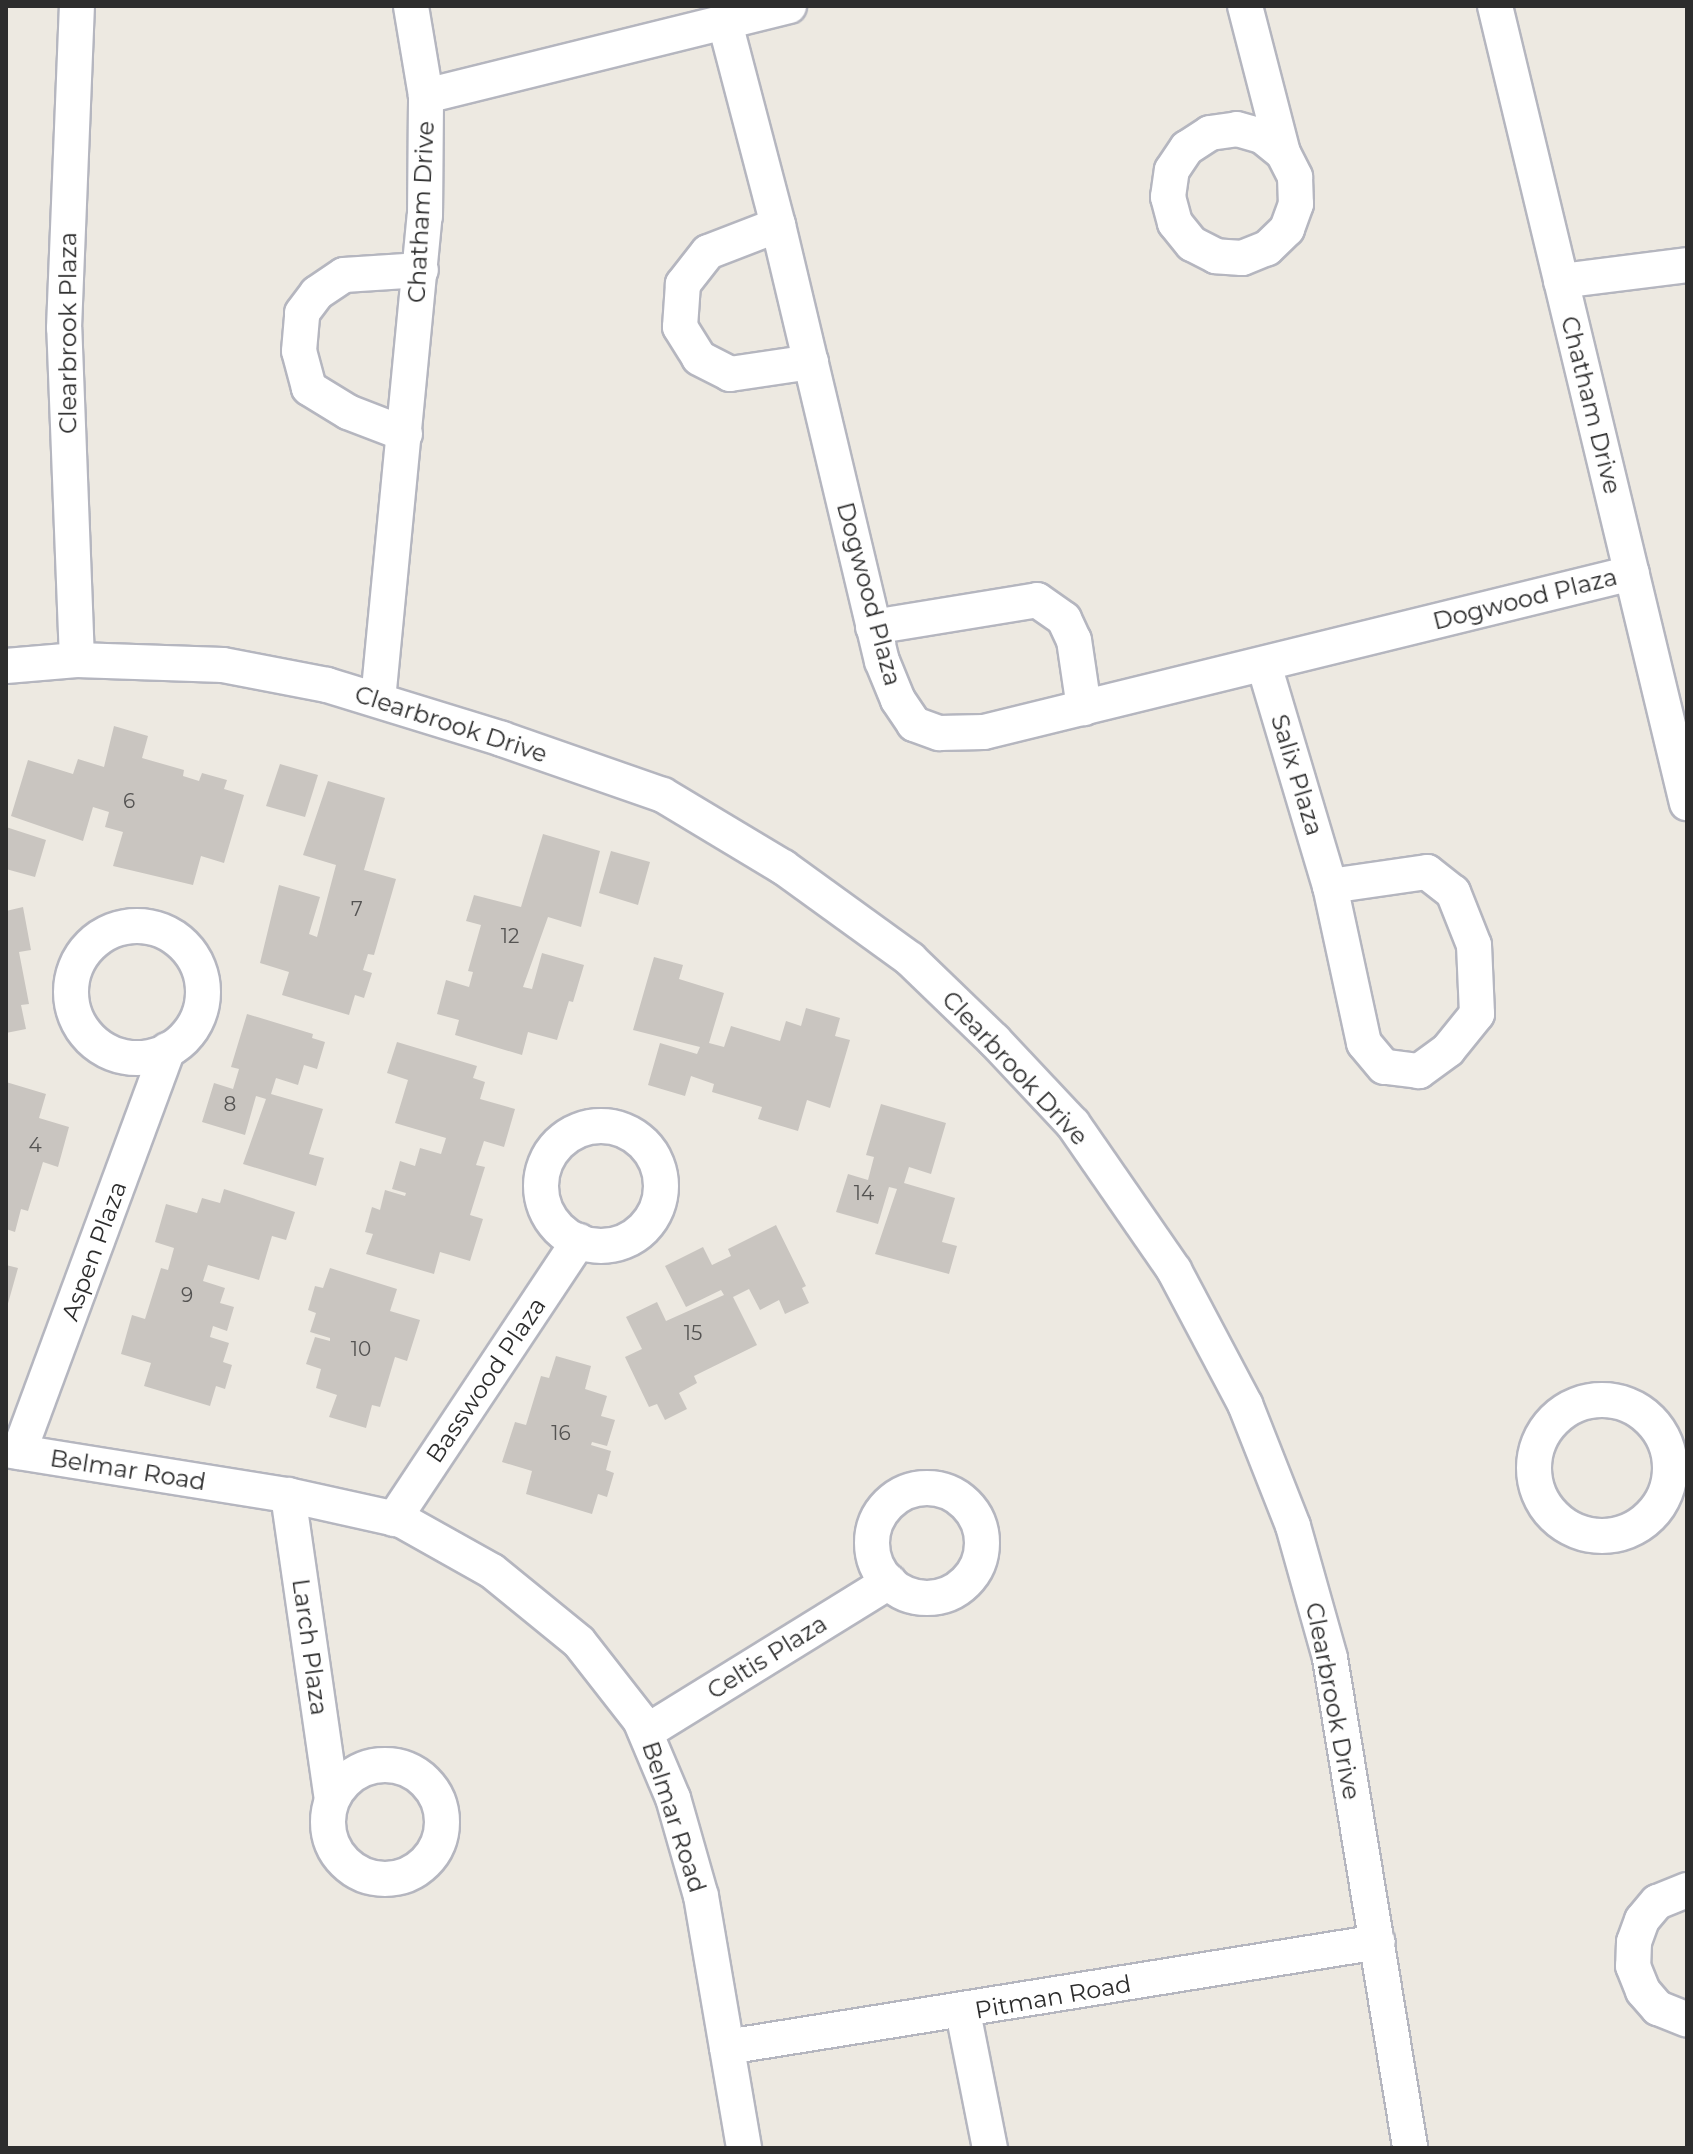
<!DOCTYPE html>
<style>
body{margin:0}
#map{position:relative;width:1693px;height:2154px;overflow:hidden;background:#ede9e1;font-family:Montserrat,sans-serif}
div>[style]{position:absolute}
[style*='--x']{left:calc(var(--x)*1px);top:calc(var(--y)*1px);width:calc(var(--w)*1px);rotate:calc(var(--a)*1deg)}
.building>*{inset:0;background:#c9c5c0}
.roads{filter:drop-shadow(2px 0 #b5b6bf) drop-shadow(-2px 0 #b5b6bf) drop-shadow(0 2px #b5b6bf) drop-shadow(0 -2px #b5b6bf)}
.street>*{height:34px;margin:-17px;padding:0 17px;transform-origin:17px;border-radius:17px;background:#fff}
.street>.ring{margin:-17px;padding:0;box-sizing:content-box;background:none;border:34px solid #fff;border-radius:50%}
span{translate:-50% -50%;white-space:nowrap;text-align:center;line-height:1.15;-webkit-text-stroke:6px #fff;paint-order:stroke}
.number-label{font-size:20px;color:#545352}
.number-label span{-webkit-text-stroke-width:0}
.street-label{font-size:24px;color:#2d2d2d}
.frame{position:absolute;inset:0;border:8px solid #2d2d2d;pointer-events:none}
</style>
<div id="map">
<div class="building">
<div style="clip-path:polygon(114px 726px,148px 736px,142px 758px,184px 770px,183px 776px,199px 781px,202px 773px,227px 780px,224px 789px,244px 795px,224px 863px,201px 856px,193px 885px,113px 866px,123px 832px,105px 827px,109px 812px,93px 807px,83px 841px,11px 816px,28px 760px,73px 774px,78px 759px,104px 767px)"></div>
<div style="clip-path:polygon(280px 764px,318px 775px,305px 817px,266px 806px)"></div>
<div style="clip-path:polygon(328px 781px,385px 798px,364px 870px,396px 879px,374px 955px,368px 954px,363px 970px,372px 973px,364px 998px,355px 995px,349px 1015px,282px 995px,289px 972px,260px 963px,279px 885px,320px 897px,309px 934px,317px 937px,336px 865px,303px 855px)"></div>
<div style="clip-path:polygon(6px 827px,46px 840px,35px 877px,6px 869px)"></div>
<div style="clip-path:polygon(543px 834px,600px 851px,581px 927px,548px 917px,523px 987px,532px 989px,542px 953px,584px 965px,573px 1002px,569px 1001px,557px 1040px,528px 1032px,522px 1055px,455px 1035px,459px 1020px,437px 1014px,446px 980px,469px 987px,473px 972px,468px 971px,481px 925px,466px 921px,474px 895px,521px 907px)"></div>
<div style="clip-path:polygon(611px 851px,650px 862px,638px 905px,599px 893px)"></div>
<div style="clip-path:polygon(23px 907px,31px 950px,19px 952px,29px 1004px,21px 1005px,26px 1029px,6px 1033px,6px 911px)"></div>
<div style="clip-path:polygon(654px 957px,683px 965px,679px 979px,724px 993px,709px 1043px,724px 1047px,731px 1026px,780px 1041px,786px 1021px,801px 1026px,806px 1008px,840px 1018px,835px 1036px,850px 1040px,830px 1108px,807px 1100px,798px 1131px,758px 1119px,762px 1107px,712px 1092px,714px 1084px,691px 1076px,685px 1096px,648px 1085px,660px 1043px,697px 1054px,700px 1047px,633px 1030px)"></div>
<div style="clip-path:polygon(247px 1014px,313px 1034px,312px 1038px,325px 1042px,317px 1069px,304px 1065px,298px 1085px,276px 1078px,271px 1094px,323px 1109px,309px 1154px,324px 1158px,316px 1186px,243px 1164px,266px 1099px,256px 1096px,245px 1135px,202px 1122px,214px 1083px,233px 1089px,239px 1069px,231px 1067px)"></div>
<div style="clip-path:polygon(397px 1042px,477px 1066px,473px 1078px,485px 1082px,480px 1099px,515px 1109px,504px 1147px,484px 1141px,476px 1165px,485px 1167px,470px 1215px,483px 1219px,470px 1261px,440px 1252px,434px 1274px,366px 1254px,373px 1234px,365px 1232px,372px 1207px,380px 1210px,385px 1190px,405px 1196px,406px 1193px,392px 1189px,400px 1161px,415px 1166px,420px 1148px,441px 1154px,446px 1138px,395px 1123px,408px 1080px,387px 1073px)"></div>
<div style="clip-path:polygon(6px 1082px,46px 1094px,39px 1118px,69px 1127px,58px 1167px,43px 1162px,28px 1211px,21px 1209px,15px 1232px,6px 1229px)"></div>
<div style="clip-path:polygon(881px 1104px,946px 1123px,931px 1174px,909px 1167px,904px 1183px,955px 1198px,942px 1242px,957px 1246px,949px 1274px,875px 1254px,897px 1189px,889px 1187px,878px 1224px,836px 1212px,848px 1174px,868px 1180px,874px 1157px,866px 1155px)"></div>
<div style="clip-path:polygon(224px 1189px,295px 1212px,286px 1240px,272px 1236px,259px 1280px,208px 1265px,203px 1281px,225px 1288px,220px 1303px,234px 1307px,227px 1331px,213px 1326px,210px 1337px,229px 1343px,223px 1362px,232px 1365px,225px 1389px,216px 1386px,210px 1406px,144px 1386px,151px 1363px,121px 1354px,132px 1315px,145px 1319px,161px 1268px,168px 1270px,174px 1248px,155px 1242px,166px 1204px,197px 1213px,202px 1198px,220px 1203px)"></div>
<div style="clip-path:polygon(776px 1225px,806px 1286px,802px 1288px,809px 1303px,785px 1314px,779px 1300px,760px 1310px,749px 1289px,733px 1297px,757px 1345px,694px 1376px,697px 1383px,679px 1393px,687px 1409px,665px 1420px,657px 1404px,649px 1407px,625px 1357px,642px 1349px,626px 1317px,657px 1302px,666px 1321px,724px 1295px,721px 1290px,686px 1307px,665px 1266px,703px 1247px,712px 1265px,731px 1256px,728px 1249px)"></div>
<div style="clip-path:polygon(6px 1265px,18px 1268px,7px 1307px,6px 1307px)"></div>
<div style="clip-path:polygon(330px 1268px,397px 1289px,390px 1311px,420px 1320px,407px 1361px,395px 1357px,380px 1407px,372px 1405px,366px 1428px,329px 1417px,337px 1395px,316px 1388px,321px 1369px,306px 1364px,315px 1337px,330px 1341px,330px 1338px,310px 1332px,316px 1313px,308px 1310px,315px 1286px,323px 1288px)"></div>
<div style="clip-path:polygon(556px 1356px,591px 1366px,585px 1389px,607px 1396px,601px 1416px,615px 1420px,607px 1446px,592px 1442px,591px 1445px,611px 1451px,606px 1470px,614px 1473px,607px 1497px,598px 1494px,592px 1514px,526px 1494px,532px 1471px,502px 1462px,515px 1422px,526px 1425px,541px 1376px,549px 1378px)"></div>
</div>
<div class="roads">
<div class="street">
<div style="--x:1245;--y:6;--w:152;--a:75.5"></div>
<div style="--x:1283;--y:153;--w:27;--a:63"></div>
<div style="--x:1295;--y:177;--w:27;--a:88"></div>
<div style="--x:1296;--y:204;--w:27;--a:110"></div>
<div style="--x:1287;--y:229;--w:28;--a:136"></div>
<div style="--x:1267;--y:248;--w:27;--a:158"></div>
<div style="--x:1242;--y:258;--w:26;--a:-176"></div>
<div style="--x:1216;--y:256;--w:27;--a:-153"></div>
<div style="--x:1192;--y:244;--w:27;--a:-129"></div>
<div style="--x:1175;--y:223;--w:27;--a:-105"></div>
<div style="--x:1168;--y:197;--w:27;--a:-82"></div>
<div style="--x:1172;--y:170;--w:27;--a:-56"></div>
<div style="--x:1187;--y:148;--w:27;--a:-33"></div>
<div style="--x:1210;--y:133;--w:27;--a:-8"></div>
<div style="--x:1237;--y:129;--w:26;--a:16"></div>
<div style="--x:1262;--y:136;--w:27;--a:39"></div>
<div style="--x:1495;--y:6;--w:820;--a:76.46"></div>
<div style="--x:725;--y:23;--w:209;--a:75.3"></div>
<div style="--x:778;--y:225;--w:448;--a:76.6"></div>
<div style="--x:882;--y:661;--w:42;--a:67.7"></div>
<div style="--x:898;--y:700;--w:29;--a:56"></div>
<div style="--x:914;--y:724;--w:27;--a:20"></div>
<div style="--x:939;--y:733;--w:45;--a:-1.3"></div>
<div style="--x:984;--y:732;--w:667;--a:-13.79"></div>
<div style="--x:426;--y:96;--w:374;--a:-13.9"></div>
<div style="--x:778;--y:225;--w:75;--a:158.9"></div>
<div style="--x:708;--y:252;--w:41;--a:128"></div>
<div style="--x:683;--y:284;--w:43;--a:94"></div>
<div style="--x:680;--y:327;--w:36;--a:58"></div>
<div style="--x:699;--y:358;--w:35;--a:27"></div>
<div style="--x:730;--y:374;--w:82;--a:-8.4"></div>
<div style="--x:1561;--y:281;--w:127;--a:-7.2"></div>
<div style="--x:405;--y:434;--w:61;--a:-158.9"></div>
<div style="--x:348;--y:412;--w:46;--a:-148.4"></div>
<div style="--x:309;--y:388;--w:38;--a:-105"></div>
<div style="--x:299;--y:351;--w:38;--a:-85"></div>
<div style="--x:302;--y:313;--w:25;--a:-53"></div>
<div style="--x:317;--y:293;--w:32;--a:-34"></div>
<div style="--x:344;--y:275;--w:77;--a:-3.7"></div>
<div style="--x:873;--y:627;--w:166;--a:-9.3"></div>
<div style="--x:1037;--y:600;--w:33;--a:35"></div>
<div style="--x:1064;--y:619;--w:23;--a:65"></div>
<div style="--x:1074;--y:640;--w:69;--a:81.6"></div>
<div style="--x:77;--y:660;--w:332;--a:-92.2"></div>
<div style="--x:64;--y:328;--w:322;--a:-87.7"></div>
<div style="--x:1264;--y:665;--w:231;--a:73.4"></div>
<div style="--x:6;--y:666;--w:71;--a:-4.8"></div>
<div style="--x:77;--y:660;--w:146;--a:2"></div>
<div style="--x:223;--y:665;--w:106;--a:10.9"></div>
<div style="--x:327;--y:685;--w:183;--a:17.1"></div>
<div style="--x:502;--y:739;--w:170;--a:19.2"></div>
<div style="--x:663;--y:795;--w:140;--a:31"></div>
<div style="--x:783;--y:867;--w:157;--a:35.9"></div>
<div style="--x:910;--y:959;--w:117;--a:44"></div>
<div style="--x:994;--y:1040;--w:115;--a:46.8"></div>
<div style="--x:1073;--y:1124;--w:178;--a:55.3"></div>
<div style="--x:1174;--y:1270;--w:152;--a:62.1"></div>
<div style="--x:1245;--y:1404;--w:131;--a:68.5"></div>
<div style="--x:1293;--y:1526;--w:137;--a:74.3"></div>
<div style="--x:1330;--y:1658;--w:496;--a:80.7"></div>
<div style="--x:378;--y:700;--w:486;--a:-84.5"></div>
<div style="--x:425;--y:216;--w:120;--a:-89.5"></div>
<div style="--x:426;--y:96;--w:91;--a:-99.5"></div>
<div style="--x:1427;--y:872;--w:33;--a:38"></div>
<div style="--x:1453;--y:892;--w:57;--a:68.4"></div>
<div style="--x:1474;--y:945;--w:69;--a:87.5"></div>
<div style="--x:1477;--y:1014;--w:46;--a:128.9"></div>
<div style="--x:1448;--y:1050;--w:36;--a:144"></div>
<div style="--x:1419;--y:1071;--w:35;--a:-173"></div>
<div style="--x:1384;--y:1067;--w:31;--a:-130"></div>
<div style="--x:1364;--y:1043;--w:161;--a:-102.2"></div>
<div style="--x:1330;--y:886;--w:98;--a:-8.2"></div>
<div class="ring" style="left:71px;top:926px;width:98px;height:98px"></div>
<div class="ring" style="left:541px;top:1126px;width:86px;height:86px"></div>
<div class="ring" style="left:1534px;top:1400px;width:102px;height:102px"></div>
<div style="--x:6;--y:1450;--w:286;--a:9.1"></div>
<div style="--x:288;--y:1495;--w:116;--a:12.5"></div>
<div style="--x:401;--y:1520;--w:104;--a:29.3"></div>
<div style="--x:492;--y:1571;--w:112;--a:39.2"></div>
<div style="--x:579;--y:1642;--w:99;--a:52"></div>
<div style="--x:640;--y:1720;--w:85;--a:67.1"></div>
<div style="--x:673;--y:1798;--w:102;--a:74.1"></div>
<div style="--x:701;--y:1896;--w:256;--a:80.3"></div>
<div style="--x:19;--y:1452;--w:429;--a:-69.7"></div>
<div class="ring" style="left:872px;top:1488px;width:76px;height:76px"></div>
<div style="--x:288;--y:1495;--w:307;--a:81.8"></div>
<div style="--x:394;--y:1519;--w:334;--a:-56.4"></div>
<div style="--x:646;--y:1732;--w:286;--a:-31.7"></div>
<div class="ring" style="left:328px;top:1765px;width:80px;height:80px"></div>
<div style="--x:1687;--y:1890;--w:32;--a:158"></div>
<div style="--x:1657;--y:1902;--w:23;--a:130"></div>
<div style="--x:1642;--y:1920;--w:23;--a:110"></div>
<div style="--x:1634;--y:1942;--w:24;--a:92"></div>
<div style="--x:1633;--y:1966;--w:27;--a:68"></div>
<div style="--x:1643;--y:1991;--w:23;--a:49"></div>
<div style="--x:1658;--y:2008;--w:31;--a:22"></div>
<div style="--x:963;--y:2012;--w:139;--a:78.8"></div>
<div style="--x:727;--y:2047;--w:659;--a:-9.16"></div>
</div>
</div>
<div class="number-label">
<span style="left:129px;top:801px">6</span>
<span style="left:357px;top:909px">7</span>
<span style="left:510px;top:936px">12</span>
<span style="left:230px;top:1104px">8</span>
<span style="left:35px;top:1145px">4</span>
<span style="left:864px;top:1193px">14</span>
<span style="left:187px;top:1295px">9</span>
<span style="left:693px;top:1333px">15</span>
<span style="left:361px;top:1349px">10</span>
<span style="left:561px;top:1433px">16</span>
</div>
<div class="street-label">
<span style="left:421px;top:212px;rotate:-87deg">Chatham Drive</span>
<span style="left:68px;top:333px;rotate:-90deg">Clearbrook Plaza</span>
<span style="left:1591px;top:405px;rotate:76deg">Chatham Drive</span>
<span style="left:869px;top:594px;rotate:75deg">Dogwood Plaza</span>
<span style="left:1525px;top:599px;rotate:-14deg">Dogwood Plaza</span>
<span style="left:451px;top:724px;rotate:18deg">Clearbrook Drive</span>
<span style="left:1297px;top:775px;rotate:73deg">Salix Plaza</span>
<span style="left:1015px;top:1068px;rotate:47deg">Clearbrook Drive</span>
<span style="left:94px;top:1251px;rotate:-70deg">Aspen Plaza</span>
<span style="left:486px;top:1380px;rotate:-56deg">Basswood Plaza</span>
<span style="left:128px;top:1470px;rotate:9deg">Belmar Road</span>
<span style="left:310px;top:1647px;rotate:82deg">Larch Plaza</span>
<span style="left:767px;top:1657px;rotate:-32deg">Celtis Plaza</span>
<span style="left:1333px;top:1701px;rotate:79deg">Clearbrook Drive</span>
<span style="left:674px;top:1817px;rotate:72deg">Belmar Road</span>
<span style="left:1053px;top:1997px;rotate:-10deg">Pitman Road</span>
</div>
<div class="frame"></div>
</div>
